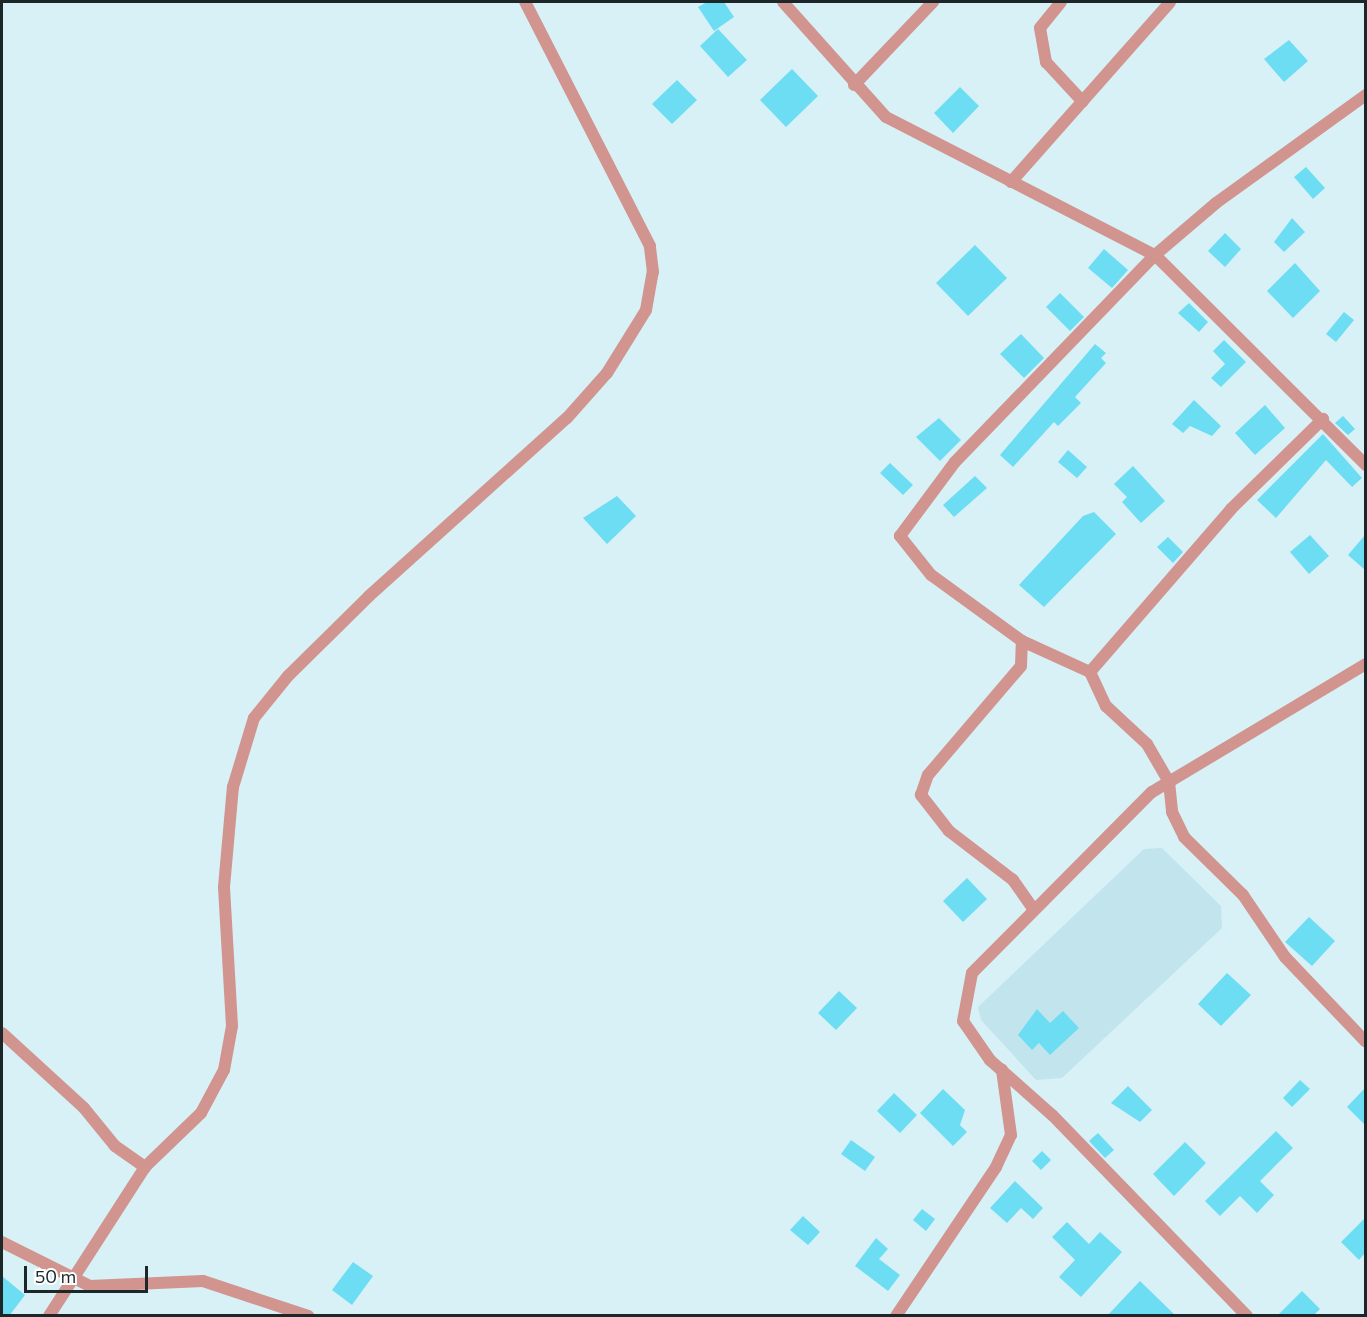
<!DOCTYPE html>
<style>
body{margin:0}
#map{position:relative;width:1367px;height:1317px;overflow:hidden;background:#d7f1f7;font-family:Commissioner,sans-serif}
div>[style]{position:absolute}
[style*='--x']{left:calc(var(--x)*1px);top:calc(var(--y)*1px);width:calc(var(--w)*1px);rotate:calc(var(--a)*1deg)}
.built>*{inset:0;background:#c2e5ed}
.building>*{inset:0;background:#6cddf3}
.street>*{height:12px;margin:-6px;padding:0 6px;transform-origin:6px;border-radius:6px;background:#d1948f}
span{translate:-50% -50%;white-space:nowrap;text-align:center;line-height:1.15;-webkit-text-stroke:5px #fff;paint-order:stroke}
.frame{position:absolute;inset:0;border:3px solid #1d2729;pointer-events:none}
.scale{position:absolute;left:24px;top:1266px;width:124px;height:27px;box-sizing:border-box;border:3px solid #1d2729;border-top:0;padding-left:8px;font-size:18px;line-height:21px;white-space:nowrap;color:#1d2729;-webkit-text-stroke:4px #fff;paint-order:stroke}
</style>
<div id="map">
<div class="built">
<div style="clip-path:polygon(1162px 848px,1221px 906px,1222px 928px,1062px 1078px,1036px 1080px,981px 1020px,978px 1007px,1144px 849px)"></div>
</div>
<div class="building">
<div style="clip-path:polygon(707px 2px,724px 2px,734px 17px,714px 31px,698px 7px)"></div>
<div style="clip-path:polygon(718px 29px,747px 60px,728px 77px,700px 46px)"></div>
<div style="clip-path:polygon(1289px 40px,1308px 61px,1284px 82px,1264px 59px)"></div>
<div style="clip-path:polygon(792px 69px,818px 96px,786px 127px,760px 100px)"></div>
<div style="clip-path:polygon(677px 80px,697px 100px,672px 124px,652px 104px)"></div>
<div style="clip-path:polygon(960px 87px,979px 106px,953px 133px,934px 113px)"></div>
<div style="clip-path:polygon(1306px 167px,1325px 188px,1313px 199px,1294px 177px)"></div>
<div style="clip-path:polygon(1292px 218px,1305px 232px,1284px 252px,1274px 242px)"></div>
<div style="clip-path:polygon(1225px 233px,1241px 249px,1225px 267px,1208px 251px)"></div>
<div style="clip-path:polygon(975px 245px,1007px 278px,968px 316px,936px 283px)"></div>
<div style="clip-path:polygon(1104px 249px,1128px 270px,1112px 288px,1088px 268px)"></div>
<div style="clip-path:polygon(1295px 263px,1320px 291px,1293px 318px,1267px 291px)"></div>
<div style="clip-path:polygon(1060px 293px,1084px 317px,1070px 331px,1046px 307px)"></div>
<div style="clip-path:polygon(1189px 303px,1208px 322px,1199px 332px,1178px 313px)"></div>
<div style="clip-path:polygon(1344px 312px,1354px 320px,1336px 342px,1326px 334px)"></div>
<div style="clip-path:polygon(1021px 334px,1044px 358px,1024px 378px,1000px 354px)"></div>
<div style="clip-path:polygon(1224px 340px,1246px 362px,1221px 387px,1211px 378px,1225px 364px,1213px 351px)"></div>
<div style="clip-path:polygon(1095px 344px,1106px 353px,1101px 358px,1106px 363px,1075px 397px,1081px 403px,1058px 426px,1054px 422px,1013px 467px,1000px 455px)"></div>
<div style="clip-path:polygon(1194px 400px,1221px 426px,1212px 436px,1190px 426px,1183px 433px,1172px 424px)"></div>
<div style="clip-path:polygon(1265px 405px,1285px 428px,1255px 455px,1235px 433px)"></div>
<div style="clip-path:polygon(1343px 416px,1355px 429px,1348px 435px,1335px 423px)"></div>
<div style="clip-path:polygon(939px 418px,961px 440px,940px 461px,916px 437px)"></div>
<div style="clip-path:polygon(1323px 434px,1362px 478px,1352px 487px,1326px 460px,1276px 518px,1257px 500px)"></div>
<div style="clip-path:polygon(1068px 450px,1087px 467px,1077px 478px,1058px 462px)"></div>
<div style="clip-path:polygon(890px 463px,913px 485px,903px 495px,880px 473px)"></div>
<div style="clip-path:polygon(1133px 466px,1165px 501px,1141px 523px,1122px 502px,1127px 497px,1114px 484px)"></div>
<div style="clip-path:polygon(975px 476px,987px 488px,954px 517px,943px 505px)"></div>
<div style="clip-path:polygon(617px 496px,636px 516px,607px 544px,583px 518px)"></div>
<div style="clip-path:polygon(1094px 512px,1116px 534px,1044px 607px,1019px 585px,1083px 516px)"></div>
<div style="clip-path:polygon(1310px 535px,1329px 556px,1309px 574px,1290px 552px)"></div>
<div style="clip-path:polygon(1365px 535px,1365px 570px,1348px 555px)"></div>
<div style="clip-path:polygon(1168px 537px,1183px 552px,1173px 563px,1157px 547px)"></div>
<div style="clip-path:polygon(967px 878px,987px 899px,963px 922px,943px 901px)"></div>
<div style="clip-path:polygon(1309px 917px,1335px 941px,1312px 966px,1285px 942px)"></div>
<div style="clip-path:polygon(1227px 973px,1251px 995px,1221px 1026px,1198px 1004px)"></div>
<div style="clip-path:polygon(839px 991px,857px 1008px,836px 1030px,818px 1013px)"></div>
<div style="clip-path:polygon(1037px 1009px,1050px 1023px,1063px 1011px,1079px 1028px,1050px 1055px,1039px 1043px,1032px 1050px,1018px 1035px)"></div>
<div style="clip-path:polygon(1300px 1080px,1310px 1089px,1292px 1107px,1283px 1098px)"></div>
<div style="clip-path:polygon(1128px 1086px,1152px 1110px,1140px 1122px,1111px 1103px)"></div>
<div style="clip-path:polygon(1365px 1088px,1365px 1125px,1347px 1107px)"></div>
<div style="clip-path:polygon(943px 1089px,965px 1110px,960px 1125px,967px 1132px,953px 1146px,920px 1113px)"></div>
<div style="clip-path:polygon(894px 1093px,917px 1115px,900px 1133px,877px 1111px)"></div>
<div style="clip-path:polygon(1276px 1131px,1293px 1148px,1260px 1181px,1274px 1195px,1257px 1213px,1240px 1196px,1220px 1216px,1205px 1201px)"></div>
<div style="clip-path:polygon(1098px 1133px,1114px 1150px,1105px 1158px,1089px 1141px)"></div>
<div style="clip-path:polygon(851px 1140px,875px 1157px,865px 1171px,841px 1154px)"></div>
<div style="clip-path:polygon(1185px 1142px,1206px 1163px,1174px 1196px,1153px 1174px)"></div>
<div style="clip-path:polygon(1042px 1151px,1051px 1160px,1041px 1170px,1032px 1161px)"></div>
<div style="clip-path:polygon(1015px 1181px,1043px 1208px,1033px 1219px,1021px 1208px,1007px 1223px,990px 1208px)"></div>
<div style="clip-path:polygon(922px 1209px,935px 1219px,926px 1231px,913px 1220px)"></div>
<div style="clip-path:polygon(803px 1216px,820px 1232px,808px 1245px,790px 1230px)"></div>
<div style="clip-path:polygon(1365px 1218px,1365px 1253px,1359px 1260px,1341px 1242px)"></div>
<div style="clip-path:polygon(1067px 1222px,1089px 1244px,1100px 1232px,1122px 1252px,1081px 1297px,1059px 1277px,1075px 1260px,1052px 1237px)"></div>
<div style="clip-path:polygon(876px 1238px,888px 1249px,879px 1259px,900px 1275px,888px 1291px,855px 1266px)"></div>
<div style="clip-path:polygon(353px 1262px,373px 1276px,352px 1305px,332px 1290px)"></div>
<div style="clip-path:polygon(2px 1276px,25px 1295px,9px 1316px,2px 1316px)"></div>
<div style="clip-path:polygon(1140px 1281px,1176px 1316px,1107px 1316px)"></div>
<div style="clip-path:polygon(1302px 1291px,1320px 1309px,1313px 1316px,1277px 1316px)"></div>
</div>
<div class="street">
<div style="--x:783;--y:2;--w:154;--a:48.2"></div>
<div style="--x:886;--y:117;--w:302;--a:27.2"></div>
<div style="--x:1155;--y:255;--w:298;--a:44.9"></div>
<div style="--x:1061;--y:2;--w:33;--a:129"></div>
<div style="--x:1040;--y:28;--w:35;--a:80"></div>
<div style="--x:1046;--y:62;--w:54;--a:47.2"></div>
<div style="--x:854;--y:85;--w:115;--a:-46.4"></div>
<div style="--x:1011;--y:182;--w:240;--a:-48.5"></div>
<div style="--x:1022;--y:641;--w:75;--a:24.5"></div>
<div style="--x:1090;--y:672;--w:216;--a:-49.1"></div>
<div style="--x:1231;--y:509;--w:129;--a:-44.4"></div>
<div style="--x:1090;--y:672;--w:38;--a:65"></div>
<div style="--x:1106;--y:706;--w:56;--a:42.8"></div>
<div style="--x:1147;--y:744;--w:44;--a:59.9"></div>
<div style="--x:1169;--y:782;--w:30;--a:84"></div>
<div style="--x:1172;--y:812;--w:28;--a:64"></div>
<div style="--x:1184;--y:837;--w:83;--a:44.5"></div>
<div style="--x:1243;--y:895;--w:75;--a:55.9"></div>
<div style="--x:1285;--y:957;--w:117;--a:46.4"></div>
<div style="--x:1034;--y:910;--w:37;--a:-125"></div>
<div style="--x:1013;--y:880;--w:81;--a:-142.6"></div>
<div style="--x:949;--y:831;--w:46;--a:-127.9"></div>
<div style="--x:921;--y:795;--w:21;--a:-71"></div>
<div style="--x:928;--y:775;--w:143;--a:-49.5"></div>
<div style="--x:1021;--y:666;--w:25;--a:-88"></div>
<div style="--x:1022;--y:641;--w:112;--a:-144"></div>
<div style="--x:931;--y:575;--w:50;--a:-128.5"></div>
<div style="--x:900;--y:536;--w:92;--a:-53.4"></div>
<div style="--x:955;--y:462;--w:288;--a:-46"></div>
<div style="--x:1155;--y:255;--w:80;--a:-40.4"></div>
<div style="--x:1216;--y:203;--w:185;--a:-35.8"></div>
<div style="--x:2;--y:1033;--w:111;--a:42.4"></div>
<div style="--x:84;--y:1108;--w:49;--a:50.8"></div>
<div style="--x:115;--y:1146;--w:37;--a:35"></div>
<div style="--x:2;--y:1242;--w:98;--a:26.6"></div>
<div style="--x:90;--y:1286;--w:113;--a:-2.5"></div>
<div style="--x:203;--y:1281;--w:111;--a:18.4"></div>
<div style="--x:49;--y:1316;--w:177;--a:-57.2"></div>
<div style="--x:145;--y:1167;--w:78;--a:-44"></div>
<div style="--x:201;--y:1113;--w:49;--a:-61.9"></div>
<div style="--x:224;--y:1070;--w:45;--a:-79.7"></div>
<div style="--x:232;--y:1026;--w:139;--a:-93.3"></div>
<div style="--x:224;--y:887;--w:100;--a:-84.9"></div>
<div style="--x:233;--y:787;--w:72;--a:-73.1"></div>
<div style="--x:254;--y:718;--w:54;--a:-51"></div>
<div style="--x:288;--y:676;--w:114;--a:-44.6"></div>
<div style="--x:369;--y:596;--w:266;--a:-42"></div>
<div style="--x:567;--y:418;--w:60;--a:-48.4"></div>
<div style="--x:607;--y:373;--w:74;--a:-58.2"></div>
<div style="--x:646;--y:310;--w:39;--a:-80"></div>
<div style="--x:653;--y:272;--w:26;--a:-97"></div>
<div style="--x:650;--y:246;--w:274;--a:-117.1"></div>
<div style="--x:896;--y:1316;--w:179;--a:-56.1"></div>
<div style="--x:996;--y:1167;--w:35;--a:-65"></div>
<div style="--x:1011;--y:1135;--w:66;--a:-97.9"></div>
<div style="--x:1247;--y:1316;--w:280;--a:-134.1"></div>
<div style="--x:1052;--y:1115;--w:83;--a:-138.4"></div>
<div style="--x:990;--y:1060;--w:47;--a:-124.7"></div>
<div style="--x:963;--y:1021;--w:49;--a:-79.4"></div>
<div style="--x:972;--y:973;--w:255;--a:-45.2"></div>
<div style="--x:1152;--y:792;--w:249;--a:-30.9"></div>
</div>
<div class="frame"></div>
<div class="scale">50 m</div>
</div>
